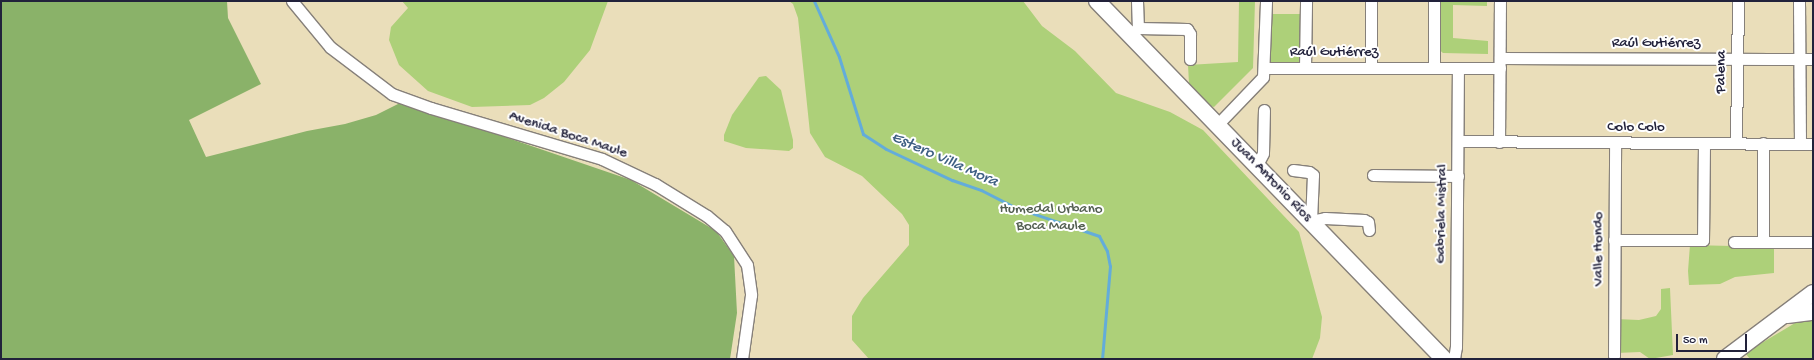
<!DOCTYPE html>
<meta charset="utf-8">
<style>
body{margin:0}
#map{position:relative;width:1814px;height:360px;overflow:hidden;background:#eadeba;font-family:"Gochi Hand",sans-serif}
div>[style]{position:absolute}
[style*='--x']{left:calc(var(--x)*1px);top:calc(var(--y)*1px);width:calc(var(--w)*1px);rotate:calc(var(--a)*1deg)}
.green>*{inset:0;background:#add079}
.forest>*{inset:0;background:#8ab269}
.stream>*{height:3px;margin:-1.5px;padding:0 1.5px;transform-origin:1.5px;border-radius:1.5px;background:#63acda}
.roads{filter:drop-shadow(1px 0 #86807a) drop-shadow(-1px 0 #86807a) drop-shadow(0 1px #86807a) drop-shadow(0 -1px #86807a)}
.street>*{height:11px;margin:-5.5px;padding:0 5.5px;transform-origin:5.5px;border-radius:5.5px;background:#fff}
.secondary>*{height:16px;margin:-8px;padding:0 8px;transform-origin:8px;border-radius:8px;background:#fff}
span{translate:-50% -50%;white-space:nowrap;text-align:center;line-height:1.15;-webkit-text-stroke:4px #fff;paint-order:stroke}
.street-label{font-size:15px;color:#22223b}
.park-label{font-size:15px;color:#535f51}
.water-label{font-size:16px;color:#3f6083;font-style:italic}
.frame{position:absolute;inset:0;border:2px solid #22223b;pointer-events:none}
.scale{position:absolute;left:1676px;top:334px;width:71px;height:18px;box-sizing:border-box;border:2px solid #22223b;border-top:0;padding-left:5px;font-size:12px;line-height:14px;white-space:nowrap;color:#22223b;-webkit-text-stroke:3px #fff;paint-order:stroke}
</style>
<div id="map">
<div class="green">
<div style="clip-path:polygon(402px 1px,608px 1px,590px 50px,564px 82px,544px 98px,530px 105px,472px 107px,428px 91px,399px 65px,389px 40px,391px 27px,408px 8px)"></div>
<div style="clip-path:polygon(789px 1px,1023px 1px,1042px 26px,1075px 51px,1116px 93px,1170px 112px,1203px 130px,1299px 232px,1322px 317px,1320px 338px,1312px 359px,869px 359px,852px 340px,852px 316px,863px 298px,909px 245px,909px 225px,902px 214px,862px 176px,825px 157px,810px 133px,798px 18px,793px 4px)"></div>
<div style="clip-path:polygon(1239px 1px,1255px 1px,1253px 68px,1214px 107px,1207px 105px,1189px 84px,1188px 65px,1238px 62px)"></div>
<div style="clip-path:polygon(1437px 1px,1487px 1px,1487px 6px,1453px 5px,1453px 38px,1488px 41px,1488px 54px,1443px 53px,1436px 47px)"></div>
<div style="clip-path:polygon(1271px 14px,1302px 14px,1302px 64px,1271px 63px)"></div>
<div style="clip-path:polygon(766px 76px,781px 90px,793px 140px,793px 148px,789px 151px,746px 148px,724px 141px,724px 135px,732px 115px,759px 77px)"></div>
<div style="clip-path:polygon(1690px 245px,1774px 247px,1774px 273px,1735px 277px,1720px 284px,1689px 285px,1688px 271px)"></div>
<div style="clip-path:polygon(1670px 288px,1673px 355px,1650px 359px,1640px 352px,1616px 353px,1616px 319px,1639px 320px,1656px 316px,1661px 309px,1661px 289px)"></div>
<div style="clip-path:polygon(1800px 320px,1813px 320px,1813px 359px,1750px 359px,1745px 353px)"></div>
</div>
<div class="forest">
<div style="clip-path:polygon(1px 1px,227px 1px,228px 18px,261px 84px,189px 120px,206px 157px,307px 131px,345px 124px,376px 115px,402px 102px,631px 180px,716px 231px,734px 256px,737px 313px,730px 359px,1px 359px)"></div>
</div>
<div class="stream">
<div style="--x:814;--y:1;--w:61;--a:65.9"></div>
<div style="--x:839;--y:57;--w:81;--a:72.7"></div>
<div style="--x:863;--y:134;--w:27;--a:33"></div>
<div style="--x:886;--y:149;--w:73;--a:25.2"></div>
<div style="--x:952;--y:180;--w:31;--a:19"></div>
<div style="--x:981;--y:190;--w:37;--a:27"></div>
<div style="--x:1014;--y:207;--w:90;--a:18.8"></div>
<div style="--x:1099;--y:236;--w:17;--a:62"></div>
<div style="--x:1107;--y:251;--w:15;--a:79"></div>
<div style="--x:1110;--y:266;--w:93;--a:94.9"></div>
</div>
<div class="roads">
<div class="street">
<div style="--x:292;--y:1;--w:60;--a:50.4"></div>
<div style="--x:330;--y:47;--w:78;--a:37.2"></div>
<div style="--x:392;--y:94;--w:41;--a:19.7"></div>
<div style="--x:431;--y:108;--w:178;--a:16.6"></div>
<div style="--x:602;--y:159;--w:59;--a:25.3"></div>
<div style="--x:655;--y:184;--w:61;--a:31.6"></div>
<div style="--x:707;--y:216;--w:23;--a:40"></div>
<div style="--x:725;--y:231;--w:40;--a:57.1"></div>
<div style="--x:747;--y:265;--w:30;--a:82"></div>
<div style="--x:751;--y:295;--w:65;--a:98"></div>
<div style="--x:1137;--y:1;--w:27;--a:88"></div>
<div style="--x:1434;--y:1;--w:67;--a:90"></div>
<div style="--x:1799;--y:1;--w:143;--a:89.6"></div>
<div style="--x:1130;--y:35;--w:11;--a:-41"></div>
<div style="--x:1138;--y:28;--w:49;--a:1.2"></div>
<div style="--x:1187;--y:29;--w:6;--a:59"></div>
<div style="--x:1190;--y:34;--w:25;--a:90"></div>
<div style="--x:1500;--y:58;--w:313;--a:0.2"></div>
<div style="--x:1265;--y:68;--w:235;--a:0"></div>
<div style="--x:1305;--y:68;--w:67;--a:-89.1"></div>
<div style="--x:1371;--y:68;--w:67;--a:-90"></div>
<div style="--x:1217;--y:125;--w:66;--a:-46.2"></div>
<div style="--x:1263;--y:77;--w:76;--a:-87.7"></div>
<div style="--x:1458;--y:141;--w:355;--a:0.5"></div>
<div style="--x:1499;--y:142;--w:141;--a:-89.6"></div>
<div style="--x:1736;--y:143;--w:142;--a:-89.2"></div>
<div style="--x:1257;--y:165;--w:13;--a:-63"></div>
<div style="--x:1263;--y:153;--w:43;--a:-88.7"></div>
<div style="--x:1293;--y:170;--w:16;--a:7"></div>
<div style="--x:1309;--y:172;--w:5;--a:37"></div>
<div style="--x:1313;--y:175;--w:46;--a:92.5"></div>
<div style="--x:1373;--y:175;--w:85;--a:0.7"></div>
<div style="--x:1311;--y:221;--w:14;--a:-12"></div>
<div style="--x:1325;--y:218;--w:39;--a:3"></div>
<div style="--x:1364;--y:220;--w:4;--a:27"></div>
<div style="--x:1368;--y:222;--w:8;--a:83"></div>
<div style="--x:1614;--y:240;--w:89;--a:0"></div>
<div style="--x:1703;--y:240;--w:97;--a:-89.4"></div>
<div style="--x:1734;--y:242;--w:79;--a:0"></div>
<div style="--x:1763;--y:242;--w:99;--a:-90"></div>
<div style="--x:1614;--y:356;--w:214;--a:-89.7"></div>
<div style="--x:1454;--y:359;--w:12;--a:-81"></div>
<div style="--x:1456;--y:347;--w:279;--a:-89.6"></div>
</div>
<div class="secondary">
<div style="--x:1097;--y:1;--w:499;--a:45.9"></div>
<div style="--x:1787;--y:315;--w:26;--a:-7"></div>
<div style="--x:1725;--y:359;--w:110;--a:-36.9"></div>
</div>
</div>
<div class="street-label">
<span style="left:1656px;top:44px">Raúl Gutiérrez</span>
<span style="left:1334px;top:53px">Raúl Gutiérrez</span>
<span style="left:1722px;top:72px;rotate:-89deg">Palena</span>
<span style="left:1636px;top:128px">Colo Colo</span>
<span style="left:568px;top:135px;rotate:18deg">Avenida Boca Maule</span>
<span style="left:1271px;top:180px;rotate:46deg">Juan Antonio Ríos</span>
<span style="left:1442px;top:214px;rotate:-89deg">Gabriela Mistral</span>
<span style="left:1599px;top:249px;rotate:-90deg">Valle Hondo</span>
</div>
<div class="park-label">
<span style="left:1051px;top:218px">Humedal Urbano<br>Boca Maule</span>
</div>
<div class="water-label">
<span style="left:944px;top:161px;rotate:24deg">Estero Villa Mora</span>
</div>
<div class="frame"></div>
<div class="scale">50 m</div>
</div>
